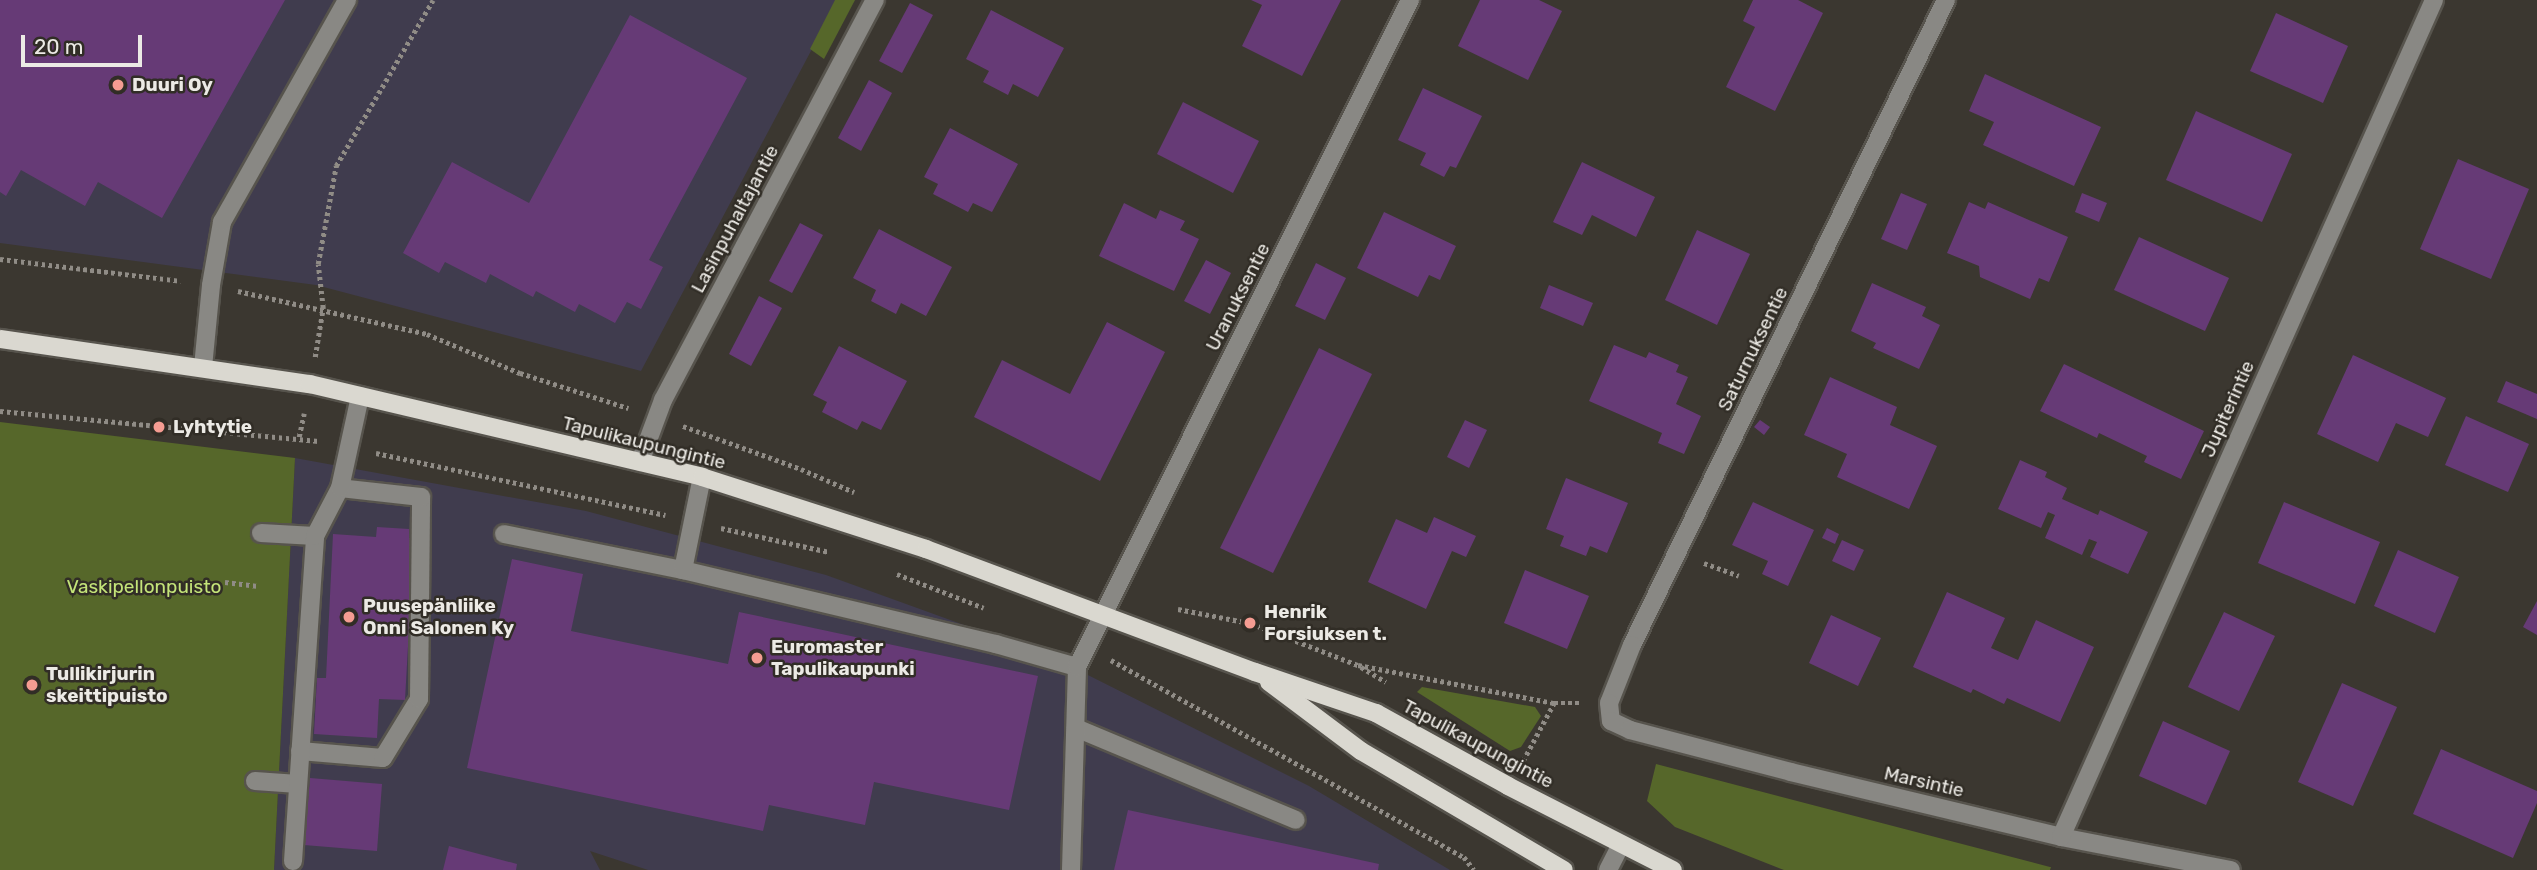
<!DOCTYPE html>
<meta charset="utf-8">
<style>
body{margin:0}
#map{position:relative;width:2537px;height:870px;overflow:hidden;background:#3b3730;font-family:Rubik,sans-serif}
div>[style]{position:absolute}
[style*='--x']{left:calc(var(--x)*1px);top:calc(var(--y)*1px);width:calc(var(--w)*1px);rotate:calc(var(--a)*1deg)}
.industrial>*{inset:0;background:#403c4e}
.green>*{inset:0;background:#56672a}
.building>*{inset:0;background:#663a76}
.path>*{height:4.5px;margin-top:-2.25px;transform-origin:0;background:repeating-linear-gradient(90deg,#908c86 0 3.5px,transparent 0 7px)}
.roads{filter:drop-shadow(2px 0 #57544d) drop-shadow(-2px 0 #57544d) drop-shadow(0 2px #57544d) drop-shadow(0 -2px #57544d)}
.minor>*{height:18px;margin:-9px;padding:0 9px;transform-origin:9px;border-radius:9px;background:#898884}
.major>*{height:18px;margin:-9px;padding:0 9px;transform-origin:9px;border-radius:9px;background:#dad8d0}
.dots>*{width:19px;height:19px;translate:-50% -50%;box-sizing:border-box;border:4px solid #312d26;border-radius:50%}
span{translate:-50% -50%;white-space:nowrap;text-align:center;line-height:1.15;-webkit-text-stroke:5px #312d26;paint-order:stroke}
.poi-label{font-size:19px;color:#eceae5;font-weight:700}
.left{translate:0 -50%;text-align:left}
.street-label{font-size:19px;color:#eceae5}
.park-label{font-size:19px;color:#c4e479}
.scale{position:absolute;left:21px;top:35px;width:121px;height:32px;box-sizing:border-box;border:4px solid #eceae5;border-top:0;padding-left:9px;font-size:21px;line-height:24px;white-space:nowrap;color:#eceae5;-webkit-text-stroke:5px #312d26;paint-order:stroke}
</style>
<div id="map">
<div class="industrial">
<div style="clip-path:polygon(0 0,838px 0,641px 371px,316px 285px,0 243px)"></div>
<div style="clip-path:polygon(295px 458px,586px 511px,826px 575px,1050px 656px,1309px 786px,1450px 870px,648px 870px,590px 851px,600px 870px,274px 870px)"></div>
</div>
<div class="green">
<div style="clip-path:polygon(835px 0,855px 0,824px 59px,810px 49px)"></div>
<div style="clip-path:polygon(0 422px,295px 458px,274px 870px,0 870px)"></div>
<div style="clip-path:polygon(1422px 687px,1535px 707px,1541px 716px,1521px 747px,1510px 751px,1417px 692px)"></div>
<div style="clip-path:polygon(1656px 764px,2050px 867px,2051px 867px,2050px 870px,1784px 870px,1675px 827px,1647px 801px)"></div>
</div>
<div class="building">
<div style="clip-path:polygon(0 0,285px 0,162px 218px,98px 182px,85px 206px,21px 170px,6px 196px,0 192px)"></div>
<div style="clip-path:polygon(1251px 0,1341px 0,1302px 76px,1242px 46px,1262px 5px)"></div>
<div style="clip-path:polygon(1480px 0,1539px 0,1562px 11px,1528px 80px,1458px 46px)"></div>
<div style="clip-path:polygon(1753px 0,1798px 0,1823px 13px,1775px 111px,1726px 87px,1755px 27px,1743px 21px)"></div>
<div style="clip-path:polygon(910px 3px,933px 15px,902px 73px,879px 61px)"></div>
<div style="clip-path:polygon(991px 10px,1064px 48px,1038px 97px,1013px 84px,1008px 95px,983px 82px,989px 71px,966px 59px)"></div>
<div style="clip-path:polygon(2276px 13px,2348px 46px,2323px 103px,2250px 71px)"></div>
<div style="clip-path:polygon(630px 15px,747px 78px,649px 260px,663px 267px,641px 309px,627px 302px,615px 323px,579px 304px,575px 312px,536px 291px,533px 297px,490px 274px,486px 283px,445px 262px,439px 273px,403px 253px,452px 162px,529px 203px)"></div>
<div style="clip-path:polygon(1985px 74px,2101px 127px,2074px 186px,1983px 145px,1994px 122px,1969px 111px)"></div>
<div style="clip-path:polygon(869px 80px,892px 93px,861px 151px,838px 138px)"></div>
<div style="clip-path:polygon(1423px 88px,1482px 116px,1456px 168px,1450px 166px,1444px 177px,1420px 165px,1426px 153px,1398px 140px)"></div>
<div style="clip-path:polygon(1183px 102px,1259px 141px,1233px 193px,1157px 154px)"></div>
<div style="clip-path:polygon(2196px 111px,2292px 154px,2262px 222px,2166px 180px)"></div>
<div style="clip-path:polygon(950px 128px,1018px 164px,992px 212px,973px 203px,968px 212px,933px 194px,938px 184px,924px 177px)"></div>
<div style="clip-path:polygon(2458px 159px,2529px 189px,2491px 279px,2420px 249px)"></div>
<div style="clip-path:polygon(1582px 162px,1655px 197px,1636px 237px,1592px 215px,1582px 235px,1553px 222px)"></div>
<div style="clip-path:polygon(1901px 193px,1927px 204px,1907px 250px,1881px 239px)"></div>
<div style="clip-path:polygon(2082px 193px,2107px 203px,2099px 222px,2075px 212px)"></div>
<div style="clip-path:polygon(1969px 202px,1985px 209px,1988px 202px,2068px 237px,2049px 282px,2039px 278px,2030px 299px,1980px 277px,1979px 266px,1947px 253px)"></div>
<div style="clip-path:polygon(1124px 203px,1156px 219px,1160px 210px,1185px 221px,1180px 230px,1199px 239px,1174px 291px,1099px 256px)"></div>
<div style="clip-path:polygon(1384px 212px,1456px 246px,1440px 280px,1429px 275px,1418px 297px,1357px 268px)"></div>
<div style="clip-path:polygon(800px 223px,823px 235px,792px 293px,769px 281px)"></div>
<div style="clip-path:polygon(879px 229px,952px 267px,926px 316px,901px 303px,896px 314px,871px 301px,876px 290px,853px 278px)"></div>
<div style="clip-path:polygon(1697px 230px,1750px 254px,1717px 325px,1665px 300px)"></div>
<div style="clip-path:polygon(2139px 237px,2229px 278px,2205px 331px,2114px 290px)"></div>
<div style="clip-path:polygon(1206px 260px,1231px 273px,1210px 314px,1184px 301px)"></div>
<div style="clip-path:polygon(1316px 263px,1346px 278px,1325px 320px,1295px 306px)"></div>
<div style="clip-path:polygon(1872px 283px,1926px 307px,1922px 316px,1940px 325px,1919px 369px,1873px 348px,1876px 343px,1851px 331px)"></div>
<div style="clip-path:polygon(1549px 285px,1593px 303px,1583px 326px,1540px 308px)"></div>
<div style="clip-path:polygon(759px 296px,782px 308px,751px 366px,729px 354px)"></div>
<div style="clip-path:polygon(1107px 322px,1165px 352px,1100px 481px,974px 417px,1002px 360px,1070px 394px)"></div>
<div style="clip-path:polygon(1614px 345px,1646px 358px,1649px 352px,1679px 365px,1676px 372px,1688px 377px,1676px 404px,1701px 416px,1684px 454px,1658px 443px,1662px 433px,1589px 401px)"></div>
<div style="clip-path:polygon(839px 346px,907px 381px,881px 430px,862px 421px,857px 430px,822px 412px,827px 402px,813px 395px)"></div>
<div style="clip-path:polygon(1319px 348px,1372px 374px,1273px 573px,1220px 548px)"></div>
<div style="clip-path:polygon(2353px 355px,2446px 398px,2428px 437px,2396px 423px,2378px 462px,2317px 434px)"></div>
<div style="clip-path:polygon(2064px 364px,2204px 431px,2181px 479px,2144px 462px,2147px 456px,2099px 433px,2097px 438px,2040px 411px)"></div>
<div style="clip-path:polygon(1830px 377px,1897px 407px,1890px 425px,1937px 446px,1909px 509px,1837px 477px,1847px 454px,1804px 435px)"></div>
<div style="clip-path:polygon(2506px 381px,2537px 394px,2537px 419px,2497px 402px)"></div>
<div style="clip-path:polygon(2466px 416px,2529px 444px,2508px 492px,2445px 465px)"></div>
<div style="clip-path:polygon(1465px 420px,1487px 430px,1469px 468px,1447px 457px)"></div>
<div style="clip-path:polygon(1760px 420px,1770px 427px,1764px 435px,1754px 427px)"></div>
<div style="clip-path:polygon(2020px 460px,2047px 472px,2045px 477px,2067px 488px,2062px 499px,2098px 515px,2100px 510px,2148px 532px,2128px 574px,2090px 557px,2097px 542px,2089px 539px,2082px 555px,2045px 538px,2055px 515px,2048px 512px,2041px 528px,1998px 509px)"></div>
<div style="clip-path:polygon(1566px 478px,1628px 503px,1607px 553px,1590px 546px,1586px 556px,1560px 546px,1564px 536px,1546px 529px)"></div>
<div style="clip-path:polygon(1753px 502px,1814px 530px,1788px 586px,1762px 574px,1768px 561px,1732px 545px)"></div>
<div style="clip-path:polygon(2284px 502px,2380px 542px,2355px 604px,2258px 563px)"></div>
<div style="clip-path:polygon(1434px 517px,1476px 536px,1466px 557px,1452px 551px,1426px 609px,1368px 582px,1396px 519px,1427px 533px)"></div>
<div style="clip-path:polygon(377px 527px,409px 529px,409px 538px,414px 538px,405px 700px,379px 699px,377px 738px,314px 734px,317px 678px,326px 678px,333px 534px,376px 537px)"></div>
<div style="clip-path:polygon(1827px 528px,1839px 534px,1835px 544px,1822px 538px)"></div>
<div style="clip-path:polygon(1842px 540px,1864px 550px,1854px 571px,1832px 561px)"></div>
<div style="clip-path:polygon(2398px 550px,2459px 577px,2435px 633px,2374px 606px)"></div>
<div style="clip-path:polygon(512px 559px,583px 574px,571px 631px,728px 664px,739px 612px,1038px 676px,1009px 810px,874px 782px,865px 825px,769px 805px,763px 831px,467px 768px)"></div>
<div style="clip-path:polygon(1525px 570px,1589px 596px,1567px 649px,1504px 623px)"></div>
<div style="clip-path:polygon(1947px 592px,2005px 618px,1991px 648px,2018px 660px,2036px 620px,2094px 647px,2060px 722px,2007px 698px,2004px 704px,1973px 689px,1971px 693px,1913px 667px)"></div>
<div style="clip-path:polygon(2537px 601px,2537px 635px,2523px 627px)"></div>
<div style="clip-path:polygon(2224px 612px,2275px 636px,2239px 711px,2188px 687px)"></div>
<div style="clip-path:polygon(1831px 615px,1881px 638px,1858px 686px,1809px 663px)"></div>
<div style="clip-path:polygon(2342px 683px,2397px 707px,2353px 806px,2298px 782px)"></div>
<div style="clip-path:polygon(2163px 721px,2230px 751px,2206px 805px,2139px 776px)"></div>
<div style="clip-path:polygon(2441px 749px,2537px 791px,2537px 803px,2513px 858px,2413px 814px)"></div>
<div style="clip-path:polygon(310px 778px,382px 784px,377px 851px,304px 845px)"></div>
<div style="clip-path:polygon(1128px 810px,1379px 864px,1378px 870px,1114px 870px)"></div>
<div style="clip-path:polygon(449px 846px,517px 864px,516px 870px,443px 870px)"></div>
</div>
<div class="path">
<div style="--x:0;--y:259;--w:182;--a:6.9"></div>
<div style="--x:238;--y:291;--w:194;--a:12.8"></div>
<div style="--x:427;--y:334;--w:101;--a:22.8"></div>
<div style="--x:520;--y:373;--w:114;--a:18"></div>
<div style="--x:315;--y:357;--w:50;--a:-80.7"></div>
<div style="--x:323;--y:308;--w:44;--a:-96.5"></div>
<div style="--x:318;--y:264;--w:100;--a:-79.6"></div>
<div style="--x:336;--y:166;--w:192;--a:-59.7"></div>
<div style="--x:0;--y:411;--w:320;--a:5.4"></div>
<div style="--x:683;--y:426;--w:126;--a:20"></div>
<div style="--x:801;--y:469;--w:58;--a:23.5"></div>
<div style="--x:299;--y:437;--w:24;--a:-78"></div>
<div style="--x:376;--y:453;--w:296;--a:12.1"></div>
<div style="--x:721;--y:528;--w:111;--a:12.5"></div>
<div style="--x:1704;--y:563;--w:37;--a:20"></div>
<div style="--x:897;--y:574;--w:93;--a:21.3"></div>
<div style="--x:225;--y:582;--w:34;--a:7"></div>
<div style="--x:1178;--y:609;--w:73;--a:11"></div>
<div style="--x:1250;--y:623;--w:116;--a:21.3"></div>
<div style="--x:1358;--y:665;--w:200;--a:11"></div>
<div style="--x:1554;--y:703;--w:26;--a:0"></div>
<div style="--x:1111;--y:660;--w:404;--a:29.2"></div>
<div style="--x:1464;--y:857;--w:16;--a:52"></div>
<div style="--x:1361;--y:667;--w:29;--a:31"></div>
<div style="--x:1523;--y:761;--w:66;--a:-61.9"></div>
</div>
<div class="roads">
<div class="minor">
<div style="--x:1946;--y:0;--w:717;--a:115.96"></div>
<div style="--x:1632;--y:645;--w:62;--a:111.6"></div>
<div style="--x:1609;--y:703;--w:18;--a:84"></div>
<div style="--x:1611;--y:721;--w:21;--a:25"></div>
<div style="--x:1630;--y:730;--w:166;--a:14.6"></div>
<div style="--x:1791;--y:772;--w:278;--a:13.5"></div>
<div style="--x:2061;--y:837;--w:173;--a:11"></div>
<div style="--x:203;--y:367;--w:82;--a:-84.4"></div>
<div style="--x:211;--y:285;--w:64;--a:-80.1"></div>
<div style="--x:222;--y:222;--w:255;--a:-60.6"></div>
<div style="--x:640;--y:462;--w:66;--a:-69.6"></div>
<div style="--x:663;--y:400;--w:453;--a:-62.1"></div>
<div style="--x:261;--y:533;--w:54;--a:3.2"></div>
<div style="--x:504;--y:534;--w:183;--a:11.4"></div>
<div style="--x:683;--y:570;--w:322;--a:13.3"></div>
<div style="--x:996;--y:644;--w:84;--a:15.9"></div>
<div style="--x:683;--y:570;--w:95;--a:-78.5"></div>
<div style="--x:1076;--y:728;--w:238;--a:22.7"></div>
<div style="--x:300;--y:751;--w:83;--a:4.8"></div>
<div style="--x:383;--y:758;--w:69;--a:-58.6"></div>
<div style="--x:419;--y:699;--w:202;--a:-89.4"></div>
<div style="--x:421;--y:497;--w:81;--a:-173.7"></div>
<div style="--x:255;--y:781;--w:43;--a:4"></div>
<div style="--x:2061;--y:837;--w:916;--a:-65.98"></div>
<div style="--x:293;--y:861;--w:326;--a:-86.1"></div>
<div style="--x:315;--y:536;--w:54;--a:-62.5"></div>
<div style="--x:340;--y:488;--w:94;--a:-77.7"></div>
<div style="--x:1071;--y:870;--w:203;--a:-88.3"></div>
<div style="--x:1077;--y:667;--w:746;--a:-63.47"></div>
<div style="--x:1608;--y:870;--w:29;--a:-63"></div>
</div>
<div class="major">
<div style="--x:0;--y:339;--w:313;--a:8.3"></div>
<div style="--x:310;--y:384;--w:403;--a:13.3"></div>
<div style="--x:702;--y:477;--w:235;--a:17.8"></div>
<div style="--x:926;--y:549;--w:351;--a:20.5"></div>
<div style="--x:1255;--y:672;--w:128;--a:18.7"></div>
<div style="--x:1376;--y:713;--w:151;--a:28.9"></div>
<div style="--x:1508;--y:786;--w:185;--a:27"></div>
<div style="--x:1269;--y:682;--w:115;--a:36.9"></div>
<div style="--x:1361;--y:751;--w:235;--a:30.4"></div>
</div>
</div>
<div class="dots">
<div style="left:118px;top:85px;background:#f59c92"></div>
<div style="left:159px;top:427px;background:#f59c92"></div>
<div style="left:349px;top:617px;background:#f59c92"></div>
<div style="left:1250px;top:623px;background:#f59c92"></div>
<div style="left:757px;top:658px;background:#f59c92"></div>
<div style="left:32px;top:685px;background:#f59c92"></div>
</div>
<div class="poi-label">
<span class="left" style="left:132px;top:85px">Duuri Oy</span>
<span class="left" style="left:173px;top:427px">Lyhtytie</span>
<span class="left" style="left:363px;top:617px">Puusepänliike<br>Onni Salonen Ky</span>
<span class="left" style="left:1264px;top:623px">Henrik<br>Forsiuksen t.</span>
<span class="left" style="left:771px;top:658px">Euromaster<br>Tapulikaupunki</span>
<span class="left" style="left:46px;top:685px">Tullikirjurin<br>skeittipuisto</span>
</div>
<div class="street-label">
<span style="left:735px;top:219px;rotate:-62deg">Lasinpuhaltajantie</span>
<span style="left:1238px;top:297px;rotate:-63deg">Uranuksentie</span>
<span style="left:1753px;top:349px;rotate:-64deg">Saturnuksentie</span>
<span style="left:2228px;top:409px;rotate:-66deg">Jupiterintie</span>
<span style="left:644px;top:443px;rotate:14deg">Tapulikaupungintie</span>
<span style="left:1478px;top:744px;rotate:28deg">Tapulikaupungintie</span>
<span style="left:1924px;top:782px;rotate:13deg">Marsintie</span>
</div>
<div class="park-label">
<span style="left:144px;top:587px">Vaskipellonpuisto</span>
</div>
<div class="scale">20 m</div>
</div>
